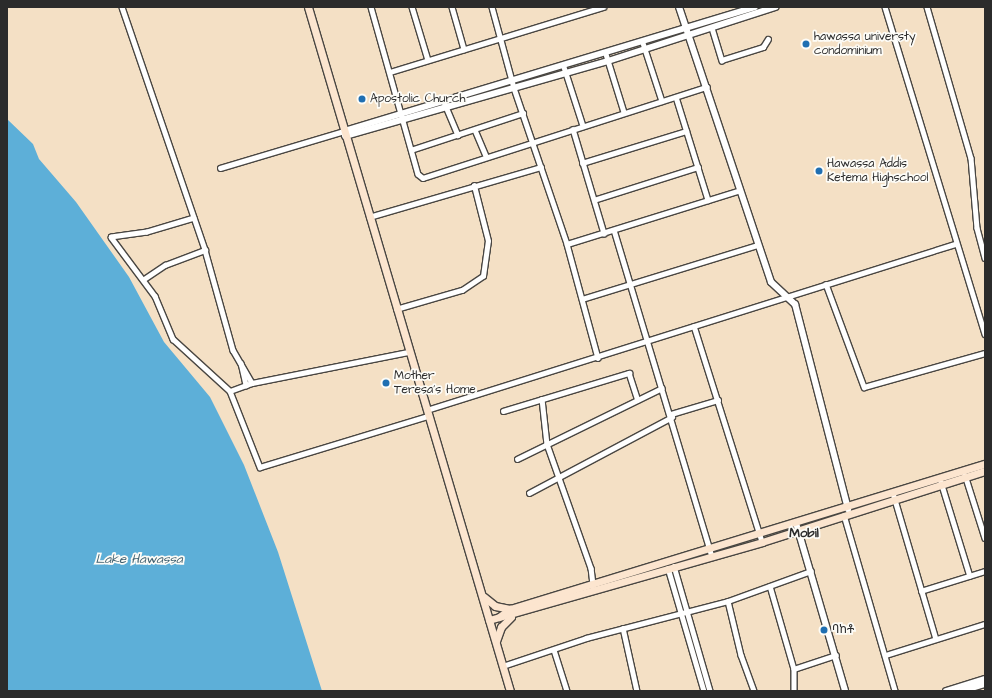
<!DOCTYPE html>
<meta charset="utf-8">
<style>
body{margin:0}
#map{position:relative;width:992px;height:698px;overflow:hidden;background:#f4e0c5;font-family:"Architects Daughter","Noto Sans Ethiopic",sans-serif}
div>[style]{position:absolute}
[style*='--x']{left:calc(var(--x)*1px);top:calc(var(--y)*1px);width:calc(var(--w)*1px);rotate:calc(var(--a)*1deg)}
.water>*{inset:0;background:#5dafd8}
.roads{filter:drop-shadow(1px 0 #494642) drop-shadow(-1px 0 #494642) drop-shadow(0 1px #494642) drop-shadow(0 -1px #494642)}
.minor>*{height:4.5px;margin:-2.25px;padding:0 2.25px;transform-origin:2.25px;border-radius:2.25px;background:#fff}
.tertiary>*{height:6px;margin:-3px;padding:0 3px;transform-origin:3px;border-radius:3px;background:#fff}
.secondary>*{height:7px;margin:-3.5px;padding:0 3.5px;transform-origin:3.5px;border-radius:3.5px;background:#fce5cf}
.dots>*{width:11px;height:11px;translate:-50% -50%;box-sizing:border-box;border:2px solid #fdfcf7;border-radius:50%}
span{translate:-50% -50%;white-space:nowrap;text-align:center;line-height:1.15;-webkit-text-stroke:3.5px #fdfcf7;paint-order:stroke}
.poi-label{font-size:12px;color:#2b2b2b}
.left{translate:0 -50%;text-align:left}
.neighbourhood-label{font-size:13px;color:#2b2b2b;font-weight:700}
.water-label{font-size:13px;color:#3f6070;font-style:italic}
.frame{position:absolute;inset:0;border:8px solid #2b2b2b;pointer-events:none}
</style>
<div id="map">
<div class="water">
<div style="clip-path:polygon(7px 119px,33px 144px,39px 159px,76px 202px,129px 277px,164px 342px,210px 397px,244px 465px,278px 552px,322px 691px,7px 691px)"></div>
</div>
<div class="roads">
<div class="minor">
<div style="--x:122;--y:7;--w:257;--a:71.1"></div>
<div style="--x:205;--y:250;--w:104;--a:74.4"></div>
<div style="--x:233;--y:350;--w:38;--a:60"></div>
<div style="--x:371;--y:7;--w:173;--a:74.3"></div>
<div style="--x:418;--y:174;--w:6;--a:39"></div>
<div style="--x:423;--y:178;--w:298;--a:-17.8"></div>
<div style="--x:412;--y:7;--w:55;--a:73.2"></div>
<div style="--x:452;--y:7;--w:44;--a:74.1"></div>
<div style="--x:492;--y:7;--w:84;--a:74.8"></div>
<div style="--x:514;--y:88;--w:165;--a:71.2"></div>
<div style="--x:567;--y:244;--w:118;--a:74.8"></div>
<div style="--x:885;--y:7;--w:342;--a:73"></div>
<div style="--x:927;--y:7;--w:157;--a:73.8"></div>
<div style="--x:971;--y:158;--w:70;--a:85.1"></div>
<div style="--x:977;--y:228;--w:31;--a:75"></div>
<div style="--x:712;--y:28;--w:34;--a:73"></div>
<div style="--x:722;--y:60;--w:43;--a:-17.6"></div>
<div style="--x:763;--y:47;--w:9;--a:-58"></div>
<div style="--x:643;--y:43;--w:61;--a:71.9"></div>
<div style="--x:606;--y:54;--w:61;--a:72.8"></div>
<div style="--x:564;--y:67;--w:62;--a:72.1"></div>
<div style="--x:390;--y:72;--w:223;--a:-17"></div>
<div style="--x:676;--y:97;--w:108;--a:72.7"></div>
<div style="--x:444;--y:102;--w:36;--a:67"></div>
<div style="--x:573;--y:129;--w:109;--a:73.4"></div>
<div style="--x:475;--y:130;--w:28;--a:67"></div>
<div style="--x:411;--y:150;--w:118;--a:-18.3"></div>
<div style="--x:582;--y:163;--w:109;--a:-17.1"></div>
<div style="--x:220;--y:168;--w:129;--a:-16.6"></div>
<div style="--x:594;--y:200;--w:109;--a:-17.6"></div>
<div style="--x:369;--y:217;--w:179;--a:-16.2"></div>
<div style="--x:194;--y:218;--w:49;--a:163.4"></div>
<div style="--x:147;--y:232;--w:36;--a:172"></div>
<div style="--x:111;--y:237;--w:74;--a:53.3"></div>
<div style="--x:155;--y:296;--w:47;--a:67.3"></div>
<div style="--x:173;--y:339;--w:77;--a:42.4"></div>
<div style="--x:230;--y:391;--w:82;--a:68.5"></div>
<div style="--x:260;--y:467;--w:176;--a:-16.9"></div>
<div style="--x:614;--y:230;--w:340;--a:73.3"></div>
<div style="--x:567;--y:244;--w:181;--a:-17.3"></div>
<div style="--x:144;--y:279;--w:25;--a:-34"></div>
<div style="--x:165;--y:265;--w:43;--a:-20.6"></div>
<div style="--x:826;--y:284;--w:110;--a:69.7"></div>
<div style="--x:864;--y:387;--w:126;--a:-15.7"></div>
<div style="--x:582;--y:299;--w:183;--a:-17.1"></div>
<div style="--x:396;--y:309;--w:69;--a:-16.1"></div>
<div style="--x:462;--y:290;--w:25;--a:-34"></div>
<div style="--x:483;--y:276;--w:35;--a:-82"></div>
<div style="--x:488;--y:241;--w:57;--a:-104.3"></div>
<div style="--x:694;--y:326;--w:226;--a:72.5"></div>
<div style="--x:241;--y:363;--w:23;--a:77"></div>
<div style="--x:230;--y:391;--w:23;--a:-20"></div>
<div style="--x:252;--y:383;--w:160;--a:-11.2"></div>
<div style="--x:542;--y:399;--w:45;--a:83.7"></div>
<div style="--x:547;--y:444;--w:132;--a:70.5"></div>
<div style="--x:591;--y:568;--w:17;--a:83"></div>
<div style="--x:427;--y:410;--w:553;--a:-17.45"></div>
<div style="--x:503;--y:411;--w:132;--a:-16.8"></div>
<div style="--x:629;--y:373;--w:28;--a:72"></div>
<div style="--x:671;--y:414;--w:49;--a:-16.6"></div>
<div style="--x:517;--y:459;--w:161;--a:-26.1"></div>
<div style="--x:965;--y:475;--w:66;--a:72.4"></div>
<div style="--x:941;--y:482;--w:98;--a:72.9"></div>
<div style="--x:529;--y:493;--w:162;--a:-28"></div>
<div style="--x:893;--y:493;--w:152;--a:73.6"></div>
<div style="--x:844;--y:515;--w:183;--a:73.8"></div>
<div style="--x:674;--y:566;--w:130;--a:73.9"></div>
<div style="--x:668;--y:568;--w:128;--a:73.7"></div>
<div style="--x:770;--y:586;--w:86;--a:73.9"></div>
<div style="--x:794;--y:669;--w:22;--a:90"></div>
<div style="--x:921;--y:591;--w:67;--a:-17.4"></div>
<div style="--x:728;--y:601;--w:56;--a:76.5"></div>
<div style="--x:741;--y:655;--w:38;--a:70"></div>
<div style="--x:623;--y:628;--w:65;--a:77.5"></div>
<div style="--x:554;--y:650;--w:43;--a:72.4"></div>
<div style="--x:886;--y:655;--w:104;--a:-17.4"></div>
<div style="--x:503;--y:666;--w:88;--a:-18.6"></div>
<div style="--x:586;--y:638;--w:147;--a:-14.6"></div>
<div style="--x:728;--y:601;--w:88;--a:-19.9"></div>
<div style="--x:794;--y:669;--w:44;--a:-18.4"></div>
</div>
<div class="tertiary">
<div style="--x:679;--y:7;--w:290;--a:71.5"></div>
<div style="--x:771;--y:282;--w:33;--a:43"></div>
<div style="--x:795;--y:304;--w:212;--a:75.5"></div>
<div style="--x:344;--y:131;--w:429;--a:-16.8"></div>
<div style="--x:345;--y:136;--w:273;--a:-15.9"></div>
<div style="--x:608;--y:61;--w:176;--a:-17.9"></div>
<div style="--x:796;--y:523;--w:175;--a:73.7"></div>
<div style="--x:946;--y:691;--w:41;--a:-17.1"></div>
<div style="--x:962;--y:691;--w:24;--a:-17"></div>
</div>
<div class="secondary">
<div style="--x:308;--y:7;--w:713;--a:73.55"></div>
<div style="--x:484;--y:597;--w:14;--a:39"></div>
<div style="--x:495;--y:606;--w:15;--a:11"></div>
<div style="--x:499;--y:617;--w:14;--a:-36"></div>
<div style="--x:510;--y:609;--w:497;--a:-17"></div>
<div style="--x:489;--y:620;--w:284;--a:-15.9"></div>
<div style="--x:762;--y:542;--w:234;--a:-17.7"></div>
<div style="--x:496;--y:641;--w:15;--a:-70"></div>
<div style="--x:501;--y:627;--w:14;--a:-45"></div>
</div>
</div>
<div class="dots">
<div style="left:806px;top:44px;background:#1f6fb2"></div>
<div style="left:362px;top:99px;background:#1f6fb2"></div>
<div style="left:819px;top:171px;background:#1f6fb2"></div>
<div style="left:386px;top:383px;background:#1f6fb2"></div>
<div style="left:824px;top:630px;background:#1f6fb2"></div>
</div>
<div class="poi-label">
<span class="left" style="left:814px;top:44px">hawassa universty<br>condominium</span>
<span class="left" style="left:370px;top:99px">Apostolic Church</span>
<span class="left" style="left:827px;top:171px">Hawassa Addis<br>Ketema Highschool</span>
<span class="left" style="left:394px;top:383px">Mother<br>Teresa's Home</span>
<span class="left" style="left:832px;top:630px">ባከቶ</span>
</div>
<div class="neighbourhood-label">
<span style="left:804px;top:533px">Mobil</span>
</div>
<div class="water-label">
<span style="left:139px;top:559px">Lake Hawassa</span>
</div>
<div class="frame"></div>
</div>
